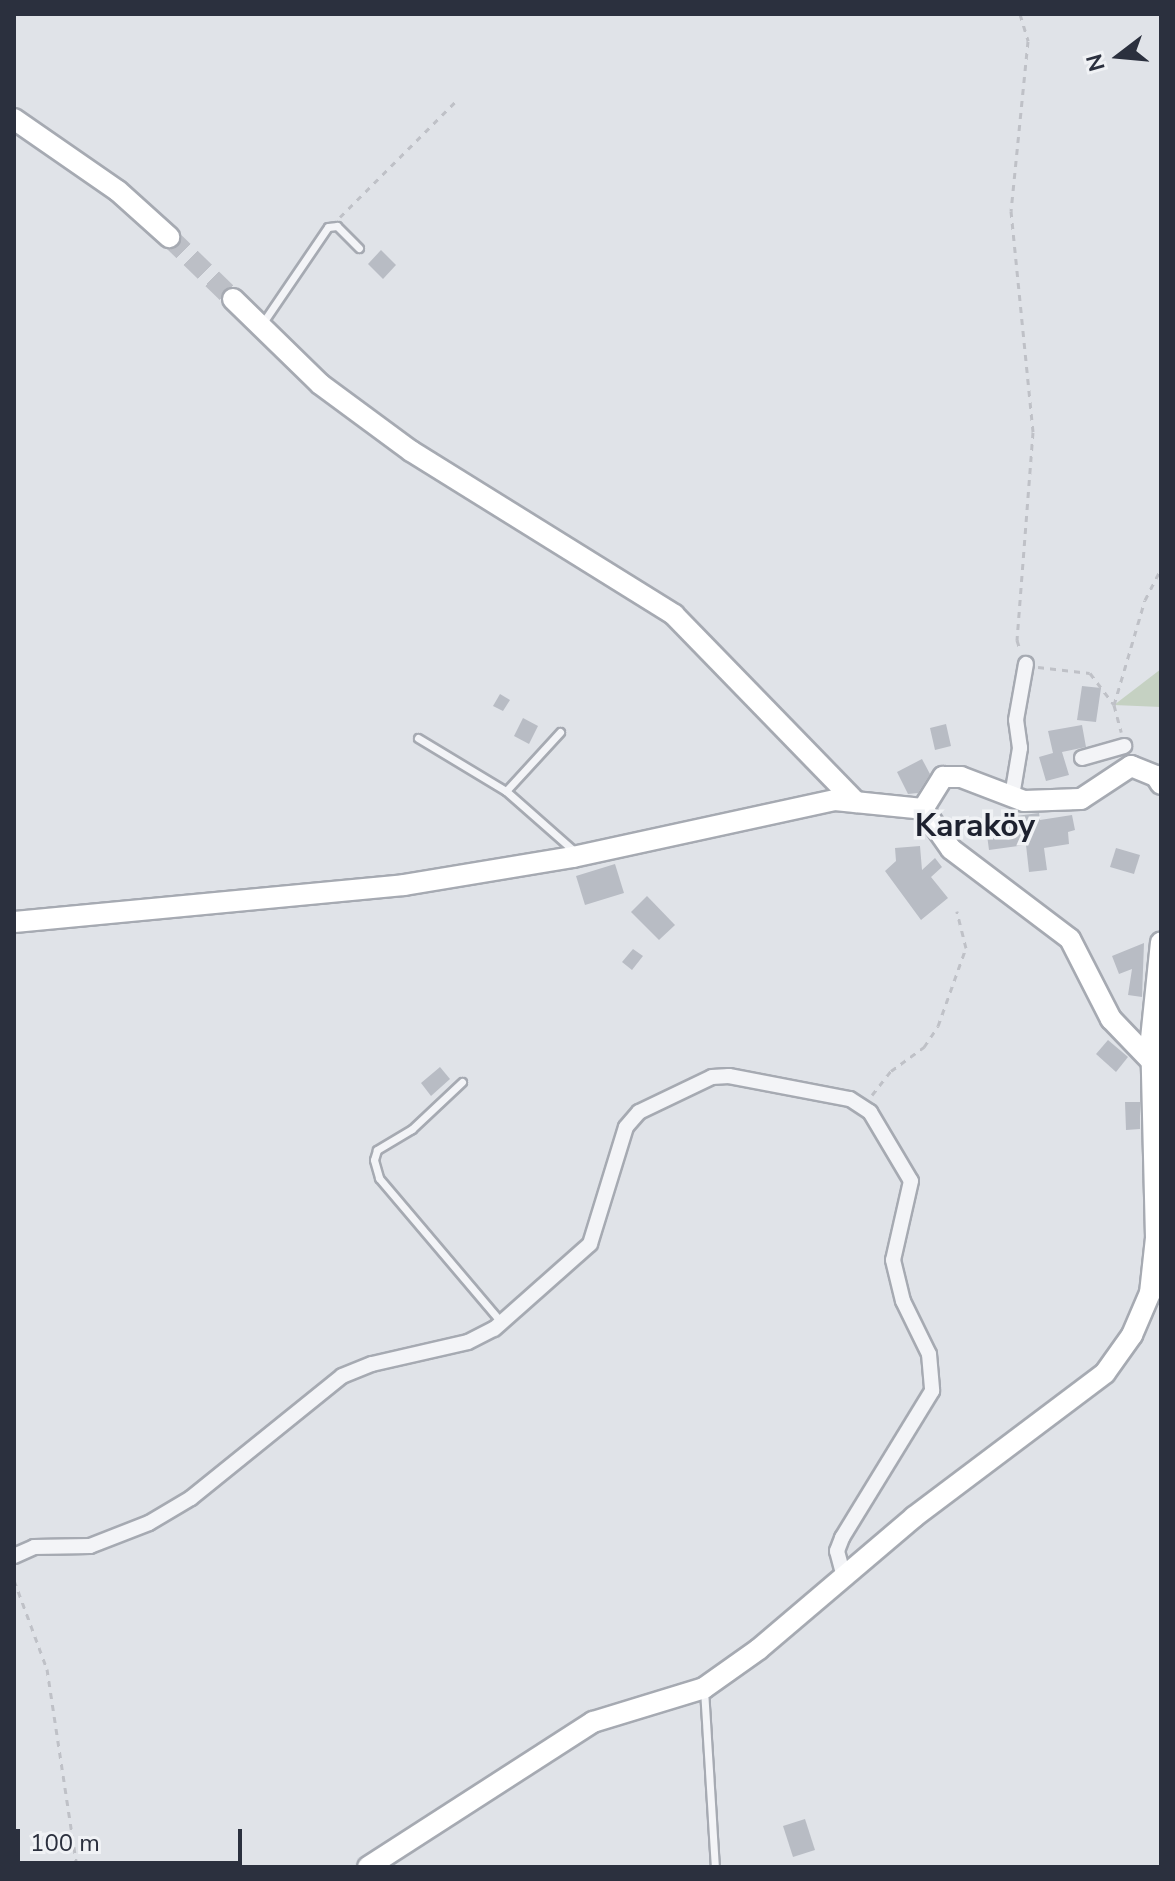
<!DOCTYPE html>
<meta charset="utf-8">
<style>
body{margin:0}
#map{position:relative;width:1175px;height:1881px;overflow:hidden;background:#e0e3e8;font-family:"Nunito Sans",sans-serif}
div>[style]{position:absolute}
[style*='--x']{left:calc(var(--x)*1px);top:calc(var(--y)*1px);width:calc(var(--w)*1px);rotate:calc(var(--a)*1deg)}
.green>*{inset:0;background:#c5d1c2}
.building>*{inset:0;background:#b8bcc4}
.secondary-tunnel>*{height:20px;margin-top:-10px;transform-origin:0;background:repeating-linear-gradient(90deg,#bcbfc6 0 20px,transparent 0 30px)}
.path>*{height:3px;margin-top:-1.5px;transform-origin:0;background:repeating-linear-gradient(90deg,#bfc1c7 0 6px,transparent 0 12px)}
.roads{filter:drop-shadow(2px 0 #a6aab2) drop-shadow(-2px 0 #a6aab2) drop-shadow(0 2px #a6aab2) drop-shadow(0 -2px #a6aab2)}
.lane>*{height:7px;margin:-3.5px;padding:0 3.5px;transform-origin:3.5px;border-radius:3.5px;background:#f3f4f7}
.street>*{height:14px;margin:-7px;padding:0 7px;transform-origin:7px;border-radius:7px;background:#f3f4f7}
.secondary>*{height:20px;margin:-10px;padding:0 10px;transform-origin:10px;border-radius:10px;background:#fff}
span{translate:-50% -50%;white-space:nowrap;text-align:center;line-height:1.15;-webkit-text-stroke:7px #f0f2f5;paint-order:stroke}
.quarter-label{font-size:32px;color:#1d212f;font-weight:700}
.frame{position:absolute;inset:0;border:16px solid #2b303e;pointer-events:none}
.north{position:absolute;left:1079px;top:16px;width:80px;height:80px;-webkit-text-stroke:6px #f0f2f5;paint-order:stroke;rotate:254deg;font-size:22px;font-weight:700;line-height:32px;text-align:center;color:#2b303e}
.north::after{content:'';display:block;margin:auto;width:28px;height:36px;background:#2b303e;clip-path:polygon(50% 0,100% 100%,50% 72%,0 100%)}
.scale{position:absolute;left:16px;top:1829px;width:226px;height:36px;box-sizing:border-box;border:4px solid #2b303e;border-top:0;padding-left:10px;font-size:24px;line-height:28px;white-space:nowrap;color:#2b303e;-webkit-text-stroke:6px #f0f2f5;paint-order:stroke}
</style>
<div id="map">
<div class="green">
<div style="clip-path:polygon(1161px 669px,1161px 707px,1114px 705px)"></div>
</div>
<div class="building">
<div style="clip-path:polygon(381px 250px,396px 265px,383px 279px,368px 264px)"></div>
<div style="clip-path:polygon(1082px 686px,1101px 688px,1096px 722px,1077px 720px)"></div>
<div style="clip-path:polygon(500px 694px,510px 700px,503px 711px,493px 706px)"></div>
<div style="clip-path:polygon(523px 718px,538px 726px,529px 744px,514px 736px)"></div>
<div style="clip-path:polygon(946px 724px,951px 746px,935px 750px,930px 728px)"></div>
<div style="clip-path:polygon(1082px 725px,1086px 747px,1062px 752px,1069px 775px,1046px 781px,1039px 757px,1053px 753px,1048px 731px)"></div>
<div style="clip-path:polygon(922px 759px,930px 774px,918px 793px,908px 794px,897px 772px)"></div>
<div style="clip-path:polygon(1039px 813px,1040px 820px,1072px 815px,1075px 830px,1068px 832px,1069px 844px,1044px 848px,1047px 870px,1029px 872px,1026px 845px,989px 850px,985px 820px)"></div>
<div style="clip-path:polygon(920px 846px,922px 870px,935px 858px,942px 867px,931px 877px,948px 898px,921px 920px,885px 871px,896px 861px,895px 848px)"></div>
<div style="clip-path:polygon(1116px 848px,1140px 855px,1134px 874px,1110px 867px)"></div>
<div style="clip-path:polygon(615px 864px,624px 893px,585px 905px,576px 876px)"></div>
<div style="clip-path:polygon(647px 896px,675px 925px,659px 940px,631px 912px)"></div>
<div style="clip-path:polygon(1144px 943px,1142px 997px,1128px 995px,1132px 969px,1119px 974px,1112px 956px)"></div>
<div style="clip-path:polygon(633px 949px,643px 956px,632px 970px,622px 962px)"></div>
<div style="clip-path:polygon(1108px 1040px,1128px 1057px,1116px 1072px,1096px 1054px)"></div>
<div style="clip-path:polygon(440px 1067px,450px 1079px,431px 1096px,421px 1083px)"></div>
<div style="clip-path:polygon(1125px 1102px,1140px 1102px,1140px 1129px,1126px 1130px)"></div>
<div style="clip-path:polygon(805px 1819px,815px 1850px,793px 1857px,783px 1826px)"></div>
</div>
<div class="secondary-tunnel">
<div style="--x:169;--y:237;--w:89;--a:44.1"></div>
</div>
<div class="path">
<div style="--x:1020;--y:14;--w:28;--a:73"></div>
<div style="--x:1028;--y:41;--w:171;--a:95.7"></div>
<div style="--x:1011;--y:211;--w:222;--a:84.3"></div>
<div style="--x:1033;--y:432;--w:209;--a:94.4"></div>
<div style="--x:1017;--y:640;--w:10;--a:73"></div>
<div style="--x:340;--y:217;--w:165;--a:-45"></div>
<div style="--x:1038;--y:667;--w:52;--a:6.6"></div>
<div style="--x:1090;--y:673;--w:40;--a:53"></div>
<div style="--x:1114;--y:705;--w:28;--a:75"></div>
<div style="--x:1114;--y:705;--w:109;--a:-73.6"></div>
<div style="--x:1145;--y:600;--w:35;--a:-63"></div>
<div style="--x:872;--y:1095;--w:31;--a:-52"></div>
<div style="--x:891;--y:1071;--w:41;--a:-36"></div>
<div style="--x:924;--y:1047;--w:25;--a:-56"></div>
<div style="--x:938;--y:1026;--w:83;--a:-70.3"></div>
<div style="--x:966;--y:948;--w:38;--a:-104"></div>
<div style="--x:14;--y:1580;--w:95;--a:69.7"></div>
<div style="--x:47;--y:1669;--w:200;--a:81.4"></div>
</div>
<div class="roads">
<div class="lane">
<div style="--x:262;--y:324;--w:117;--a:-55.8"></div>
<div style="--x:328;--y:227;--w:9;--a:-6"></div>
<div style="--x:337;--y:226;--w:31;--a:45"></div>
<div style="--x:418;--y:738;--w:103;--a:31.1"></div>
<div style="--x:506;--y:791;--w:91;--a:41.4"></div>
<div style="--x:506;--y:791;--w:80;--a:-47.5"></div>
<div style="--x:462;--y:1082;--w:69;--a:136.8"></div>
<div style="--x:412;--y:1129;--w:41;--a:149"></div>
<div style="--x:377;--y:1150;--w:10;--a:107"></div>
<div style="--x:374;--y:1160;--w:19;--a:74"></div>
<div style="--x:379;--y:1178;--w:189;--a:49.7"></div>
<div style="--x:704;--y:1689;--w:178;--a:86.5"></div>
</div>
<div class="street">
<div style="--x:1082;--y:758;--w:44;--a:-15.9"></div>
<div style="--x:1012;--y:796;--w:49;--a:-80.5"></div>
<div style="--x:1020;--y:748;--w:28;--a:-98"></div>
<div style="--x:1016;--y:720;--w:57;--a:-79.9"></div>
<div style="--x:14;--y:1556;--w:22;--a:-24"></div>
<div style="--x:34;--y:1547;--w:56;--a:-1"></div>
<div style="--x:90;--y:1546;--w:63;--a:-21.3"></div>
<div style="--x:149;--y:1523;--w:49;--a:-30.8"></div>
<div style="--x:191;--y:1498;--w:194;--a:-38.9"></div>
<div style="--x:342;--y:1376;--w:32;--a:-22"></div>
<div style="--x:372;--y:1364;--w:98;--a:-12.9"></div>
<div style="--x:468;--y:1342;--w:29;--a:-27"></div>
<div style="--x:494;--y:1329;--w:128;--a:-41.5"></div>
<div style="--x:590;--y:1244;--w:122;--a:-72.9"></div>
<div style="--x:626;--y:1127;--w:20;--a:-49"></div>
<div style="--x:639;--y:1112;--w:81;--a:-25.6"></div>
<div style="--x:712;--y:1077;--w:17;--a:-3"></div>
<div style="--x:729;--y:1076;--w:123;--a:10.8"></div>
<div style="--x:850;--y:1099;--w:24;--a:33"></div>
<div style="--x:870;--y:1112;--w:80;--a:59.3"></div>
<div style="--x:911;--y:1181;--w:81;--a:102.8"></div>
<div style="--x:893;--y:1260;--w:42;--a:76.3"></div>
<div style="--x:903;--y:1301;--w:59;--a:63.9"></div>
<div style="--x:929;--y:1354;--w:37;--a:85"></div>
<div style="--x:932;--y:1391;--w:172;--a:121.5"></div>
<div style="--x:842;--y:1538;--w:14;--a:111"></div>
<div style="--x:837;--y:1551;--w:28;--a:75"></div>
</div>
<div class="secondary">
<div style="--x:14;--y:119;--w:126;--a:34.7"></div>
<div style="--x:118;--y:191;--w:69;--a:42"></div>
<div style="--x:233;--y:299;--w:122;--a:44.3"></div>
<div style="--x:320;--y:384;--w:113;--a:36.4"></div>
<div style="--x:411;--y:451;--w:310;--a:31.9"></div>
<div style="--x:674;--y:615;--w:261;--a:45.8"></div>
<div style="--x:923;--y:809;--w:49;--a:55"></div>
<div style="--x:951;--y:849;--w:149;--a:37.1"></div>
<div style="--x:1070;--y:939;--w:90;--a:62.9"></div>
<div style="--x:1111;--y:1019;--w:66;--a:46.2"></div>
<div style="--x:14;--y:922;--w:392;--a:-5.4"></div>
<div style="--x:404;--y:885;--w:171;--a:-9.4"></div>
<div style="--x:573;--y:857;--w:268;--a:-12.3"></div>
<div style="--x:835;--y:800;--w:88;--a:5.8"></div>
<div style="--x:923;--y:809;--w:38;--a:-58"></div>
<div style="--x:943;--y:777;--w:18;--a:0"></div>
<div style="--x:961;--y:777;--w:67;--a:20.9"></div>
<div style="--x:1024;--y:801;--w:57;--a:-2"></div>
<div style="--x:1081;--y:799;--w:60;--a:-33.4"></div>
<div style="--x:1131;--y:766;--w:27;--a:22"></div>
<div style="--x:1156;--y:776;--w:9;--a:58"></div>
<div style="--x:368;--y:1867;--w:268;--a:-32.8"></div>
<div style="--x:593;--y:1722;--w:116;--a:-17"></div>
<div style="--x:704;--y:1688;--w:67;--a:-35.3"></div>
<div style="--x:759;--y:1649;--w:204;--a:-40.4"></div>
<div style="--x:914;--y:1517;--w:239;--a:-37"></div>
<div style="--x:1105;--y:1373;--w:47;--a:-54.6"></div>
<div style="--x:1132;--y:1335;--w:46;--a:-66.8"></div>
<div style="--x:1150;--y:1293;--w:55;--a:-83.8"></div>
<div style="--x:1156;--y:1238;--w:199;--a:-91.4"></div>
<div style="--x:1151;--y:1039;--w:97;--a:-84.1"></div>
</div>
</div>
<div class="quarter-label">
<span style="left:975px;top:826px">Karaköy</span>
</div>
<div class="frame"></div>
<div class="north">N</div>
<div class="scale">100 m</div>
</div>
